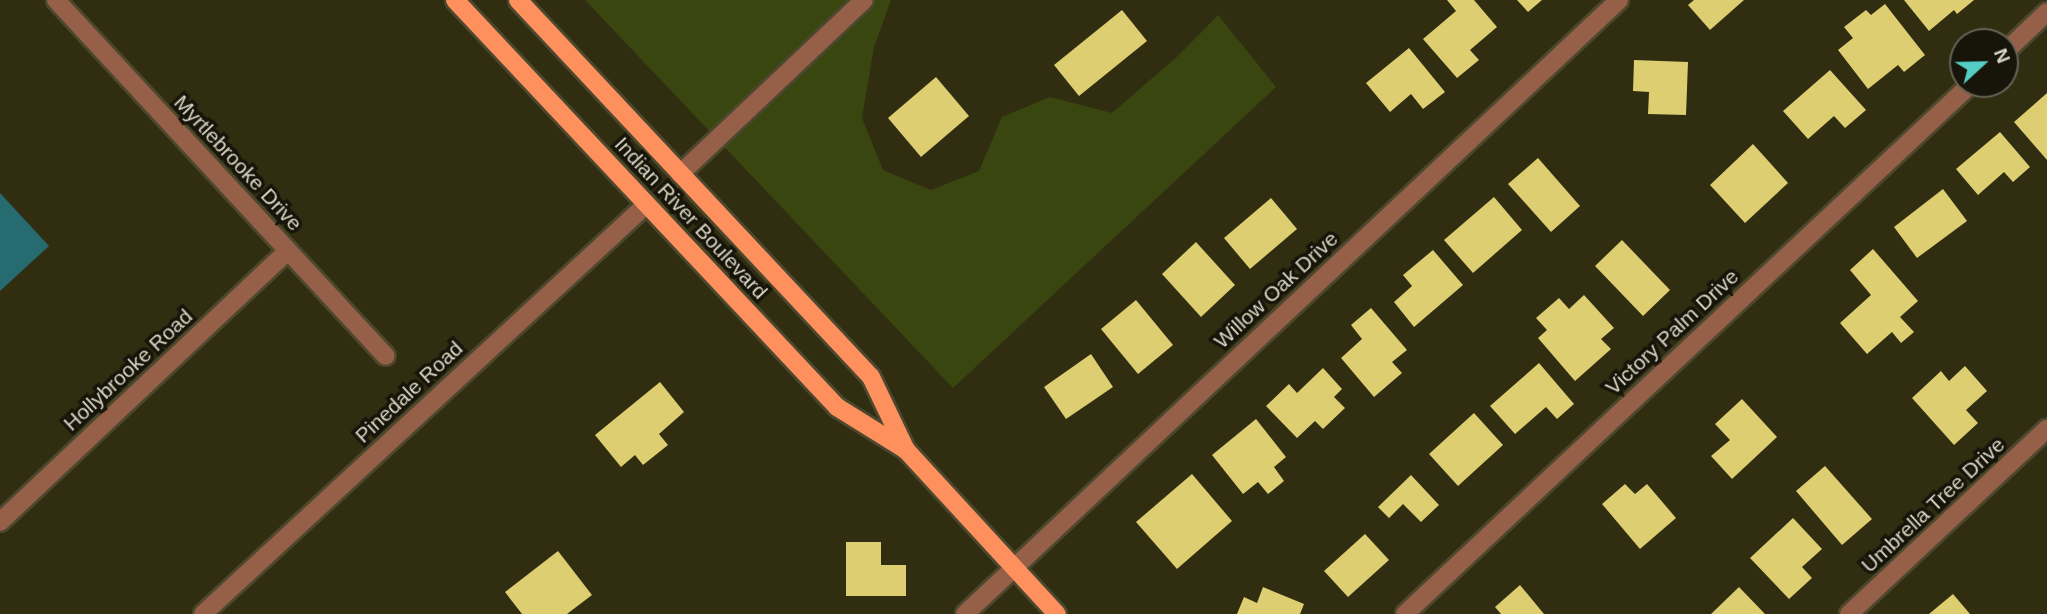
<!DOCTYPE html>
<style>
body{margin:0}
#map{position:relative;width:2047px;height:614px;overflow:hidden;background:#312d11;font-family:Helvetica,sans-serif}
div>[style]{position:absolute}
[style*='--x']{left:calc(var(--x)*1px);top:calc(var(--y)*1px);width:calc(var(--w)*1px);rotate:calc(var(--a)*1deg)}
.green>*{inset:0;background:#394610}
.water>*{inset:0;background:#256b70}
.building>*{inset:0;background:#ddce71}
.roads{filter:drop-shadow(2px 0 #4c482e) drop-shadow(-2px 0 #4c482e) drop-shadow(0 2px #4c482e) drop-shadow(0 -2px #4c482e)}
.minor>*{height:18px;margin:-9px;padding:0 9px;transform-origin:9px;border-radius:9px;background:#966048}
.major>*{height:18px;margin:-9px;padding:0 9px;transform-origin:9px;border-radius:9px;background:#fe905e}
span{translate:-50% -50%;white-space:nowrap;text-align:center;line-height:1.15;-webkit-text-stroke:7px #171509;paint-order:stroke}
.street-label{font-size:21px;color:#d8d5c5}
.north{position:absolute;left:1949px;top:28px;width:70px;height:70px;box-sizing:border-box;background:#171509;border:2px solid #646254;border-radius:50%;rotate:68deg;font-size:19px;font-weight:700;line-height:28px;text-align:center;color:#d8d5c5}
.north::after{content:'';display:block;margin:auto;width:24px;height:32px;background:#55cec6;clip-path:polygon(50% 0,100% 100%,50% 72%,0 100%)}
</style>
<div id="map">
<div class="green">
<div style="clip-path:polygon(585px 0,891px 0,874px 47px,862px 118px,883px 170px,931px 190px,979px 171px,1002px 117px,1050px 97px,1112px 113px,1179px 55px,1218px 15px,1276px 87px,953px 388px)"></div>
</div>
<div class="water">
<div style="clip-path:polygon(0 193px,49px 246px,0 291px)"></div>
</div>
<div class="building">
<div style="clip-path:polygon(1447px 0,1474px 0,1497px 27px,1470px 50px,1479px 60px,1457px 78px,1423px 39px,1456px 11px)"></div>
<div style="clip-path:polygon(1517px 0,1542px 0,1528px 12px)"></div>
<div style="clip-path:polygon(1694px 0,1744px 0,1710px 30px,1688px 5px)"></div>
<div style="clip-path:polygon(1904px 0,1974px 0,1957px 14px,1954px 10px,1929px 31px)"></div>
<div style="clip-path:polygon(1885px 4px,1925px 55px,1904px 72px,1898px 65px,1868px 89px,1838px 50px,1853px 38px,1844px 27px,1866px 10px,1871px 15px)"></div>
<div style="clip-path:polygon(1122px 10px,1147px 41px,1079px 96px,1054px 65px)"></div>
<div style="clip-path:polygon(1409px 48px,1445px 92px,1423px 109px,1411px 94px,1390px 112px,1366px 83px)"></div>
<div style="clip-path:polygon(1634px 60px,1688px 62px,1686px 115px,1648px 114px,1649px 92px,1633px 91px)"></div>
<div style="clip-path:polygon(1830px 70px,1866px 110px,1845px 128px,1834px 116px,1808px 139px,1783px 111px)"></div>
<div style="clip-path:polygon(936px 77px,969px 116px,921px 157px,888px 118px)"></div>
<div style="clip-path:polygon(2047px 93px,2047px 160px,2014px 122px)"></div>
<div style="clip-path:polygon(2000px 132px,2030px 167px,2013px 182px,2004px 172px,1978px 195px,1956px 169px)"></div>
<div style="clip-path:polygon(1753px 144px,1788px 183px,1745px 223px,1710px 185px)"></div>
<div style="clip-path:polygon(1538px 158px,1580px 206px,1551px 232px,1508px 184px)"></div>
<div style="clip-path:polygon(1943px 189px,1967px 221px,1917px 258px,1894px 227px)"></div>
<div style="clip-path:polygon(1494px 197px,1522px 230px,1473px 273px,1444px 240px)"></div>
<div style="clip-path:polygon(1271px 198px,1297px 229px,1250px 269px,1224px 238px)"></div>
<div style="clip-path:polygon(1622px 240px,1670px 290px,1643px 316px,1595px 266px)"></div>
<div style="clip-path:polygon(1196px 242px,1235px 285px,1201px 317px,1162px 274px)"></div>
<div style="clip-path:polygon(1873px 249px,1918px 301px,1900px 317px,1914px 332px,1901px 343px,1892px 332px,1867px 354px,1840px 323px,1871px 295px,1850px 270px)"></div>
<div style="clip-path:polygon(1433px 250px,1463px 285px,1414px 327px,1394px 302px,1412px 286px,1403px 275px)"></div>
<div style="clip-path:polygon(1584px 295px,1614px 328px,1601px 339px,1611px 349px,1575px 381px,1538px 338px,1547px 330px,1536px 318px,1559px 298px,1569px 309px)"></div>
<div style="clip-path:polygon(1136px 300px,1173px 345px,1138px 374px,1101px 329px)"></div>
<div style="clip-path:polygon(1371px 308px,1407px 350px,1392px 362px,1402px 373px,1374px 397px,1341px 358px,1362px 339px,1351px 325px)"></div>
<div style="clip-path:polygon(1091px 354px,1113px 387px,1066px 419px,1044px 387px)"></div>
<div style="clip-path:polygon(1539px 363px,1574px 404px,1557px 419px,1546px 407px,1515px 434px,1490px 406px)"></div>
<div style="clip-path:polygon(1965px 366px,1987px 391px,1966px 410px,1978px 423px,1954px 445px,1912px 398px,1941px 371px,1949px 381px)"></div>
<div style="clip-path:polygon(1323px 368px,1342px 389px,1334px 397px,1345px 408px,1323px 429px,1315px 421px,1297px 438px,1266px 406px,1289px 384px,1297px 393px)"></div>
<div style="clip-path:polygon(660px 382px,684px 412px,659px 434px,668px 445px,643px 465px,635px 455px,621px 467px,595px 435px)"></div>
<div style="clip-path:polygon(1742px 399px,1777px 437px,1732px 479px,1711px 456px,1730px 440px,1715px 424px)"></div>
<div style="clip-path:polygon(1474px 413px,1503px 445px,1458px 486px,1429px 454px)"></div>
<div style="clip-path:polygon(1256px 419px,1286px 457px,1274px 467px,1284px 481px,1268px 494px,1258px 482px,1243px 494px,1212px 455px)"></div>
<div style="clip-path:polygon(1825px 466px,1872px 519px,1842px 545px,1796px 491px)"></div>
<div style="clip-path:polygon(1192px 474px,1232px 521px,1177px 569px,1136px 522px)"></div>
<div style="clip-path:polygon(1411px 475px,1439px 505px,1421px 522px,1403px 504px,1389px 518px,1378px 507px)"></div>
<div style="clip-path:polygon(1625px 484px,1635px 494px,1647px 484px,1676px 518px,1640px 549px,1602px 504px)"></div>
<div style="clip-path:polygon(1793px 518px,1822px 549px,1802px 567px,1812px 578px,1789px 599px,1750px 558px)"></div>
<div style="clip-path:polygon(1365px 534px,1389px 560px,1348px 597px,1324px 571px)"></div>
<div style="clip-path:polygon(846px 542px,881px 542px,881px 565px,906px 565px,906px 596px,846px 596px)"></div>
<div style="clip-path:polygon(558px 551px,592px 595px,567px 614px,522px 614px,505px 592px)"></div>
<div style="clip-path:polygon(1520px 585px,1544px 614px,1501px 614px,1495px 607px)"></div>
<div style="clip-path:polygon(1263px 587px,1304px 604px,1300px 614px,1237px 614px,1244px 597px,1257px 603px)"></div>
<div style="clip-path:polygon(1739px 587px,1765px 614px,1711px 614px)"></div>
<div style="clip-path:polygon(1953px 594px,1970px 614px,1929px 614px)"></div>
</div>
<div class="roads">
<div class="minor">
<div style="--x:56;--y:0;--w:485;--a:47.2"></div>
<div style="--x:2005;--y:52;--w:58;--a:-43.6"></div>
<div style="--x:680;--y:174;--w:253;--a:-43.4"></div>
<div style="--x:0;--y:522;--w:395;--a:-43.3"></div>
<div style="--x:203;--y:614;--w:604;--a:-42.72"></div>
<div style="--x:965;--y:614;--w:897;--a:-43.19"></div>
<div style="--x:1405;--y:614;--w:775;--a:-43.12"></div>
<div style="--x:1849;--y:614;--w:271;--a:-43.1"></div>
</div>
<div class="major">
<div style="--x:455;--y:0;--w:558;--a:46.81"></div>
<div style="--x:837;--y:407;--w:81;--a:31.9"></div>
<div style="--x:906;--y:450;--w:223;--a:47.4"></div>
<div style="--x:518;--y:0;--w:516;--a:46.88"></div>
<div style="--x:871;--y:377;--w:81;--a:64.4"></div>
</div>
</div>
<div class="street-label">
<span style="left:238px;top:163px;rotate:47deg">Myrtlebrooke Drive</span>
<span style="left:691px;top:218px;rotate:47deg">Indian River Boulevard</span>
<span style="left:1276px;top:290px;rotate:-43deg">Willow Oak Drive</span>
<span style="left:1672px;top:332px;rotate:-43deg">Victory Palm Drive</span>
<span style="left:128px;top:370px;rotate:-43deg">Hollybrooke Road</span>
<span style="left:409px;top:392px;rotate:-43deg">Pinedale Road</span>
<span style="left:1933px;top:505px;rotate:-43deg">Umbrella Tree Drive</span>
</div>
<div class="north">N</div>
</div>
